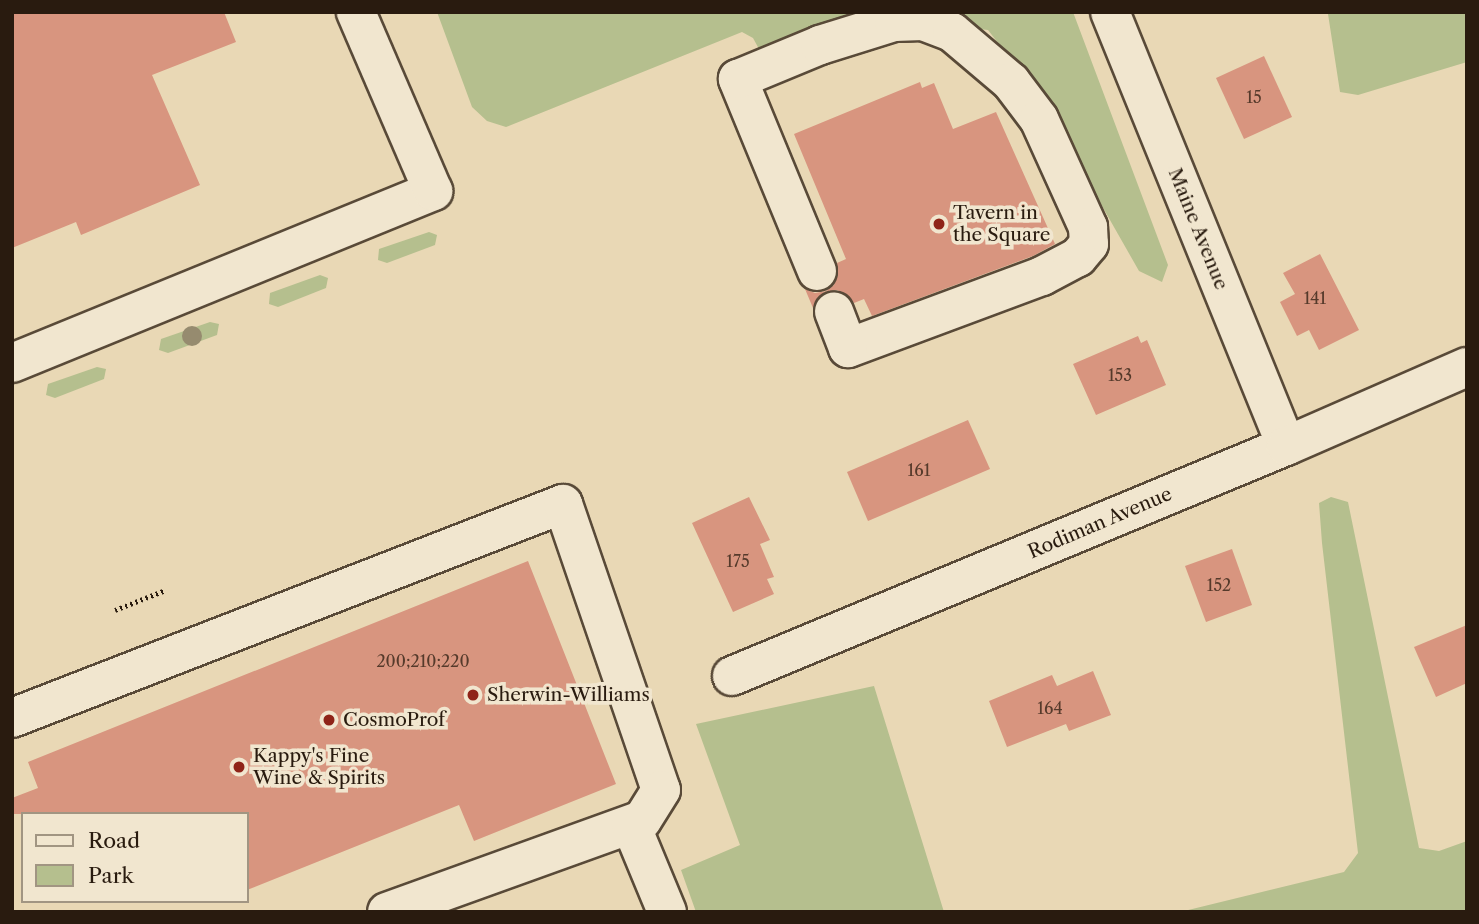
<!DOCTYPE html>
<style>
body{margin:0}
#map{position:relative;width:1479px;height:924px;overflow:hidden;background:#e9d8b5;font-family:"Libre Caslon Text",serif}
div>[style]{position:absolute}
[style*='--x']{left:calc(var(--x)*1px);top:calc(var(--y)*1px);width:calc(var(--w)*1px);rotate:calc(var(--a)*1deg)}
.green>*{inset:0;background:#b5bf8e}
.building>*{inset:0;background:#d8957f}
.path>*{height:4.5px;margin-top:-2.25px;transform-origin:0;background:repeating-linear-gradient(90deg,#291b0f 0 2px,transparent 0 5.5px)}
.roads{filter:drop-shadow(2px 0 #594a38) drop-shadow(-2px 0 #594a38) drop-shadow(0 2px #594a38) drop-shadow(0 -2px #594a38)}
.minor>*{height:38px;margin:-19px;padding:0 19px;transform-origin:19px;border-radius:19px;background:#f1e6cf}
.trees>*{width:20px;height:20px;margin:-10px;border-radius:50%;background:#968b6f}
.dots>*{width:19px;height:19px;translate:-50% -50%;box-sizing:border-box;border:4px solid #f1e6cf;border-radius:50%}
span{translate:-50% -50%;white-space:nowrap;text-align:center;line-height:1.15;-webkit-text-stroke:7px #f1e6cf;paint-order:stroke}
.number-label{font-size:16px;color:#553a2b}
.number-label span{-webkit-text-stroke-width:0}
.poi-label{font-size:19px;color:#291b0f}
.left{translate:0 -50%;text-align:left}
.street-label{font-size:19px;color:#291b0f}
.frame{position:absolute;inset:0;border:14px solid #291b0f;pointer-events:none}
.legend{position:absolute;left:21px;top:812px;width:228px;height:91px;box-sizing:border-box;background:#f1e6cf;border:2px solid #a19582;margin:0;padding:9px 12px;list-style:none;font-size:21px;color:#291b0f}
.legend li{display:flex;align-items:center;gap:14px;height:35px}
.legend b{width:35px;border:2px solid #a19582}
</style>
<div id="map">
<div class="green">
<div style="clip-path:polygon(437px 12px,874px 12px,772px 51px,759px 49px,753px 38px,742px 32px,506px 127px,487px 121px,472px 107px)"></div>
<div style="clip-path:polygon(913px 12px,1073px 12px,1168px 265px,1162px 282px,1139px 271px,1040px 97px,988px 30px,960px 27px)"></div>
<div style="clip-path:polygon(1322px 12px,1467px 12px,1467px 62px,1358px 95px,1340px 92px,1328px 14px)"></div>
<div style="clip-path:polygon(429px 232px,437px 235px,435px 245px,387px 263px,378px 260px,379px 249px)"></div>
<div style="clip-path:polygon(320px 275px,328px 278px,326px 288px,278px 307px,269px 304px,270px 293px)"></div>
<div style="clip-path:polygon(210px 322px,219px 324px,217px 335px,168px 353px,159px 350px,161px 339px)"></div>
<div style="clip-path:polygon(97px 367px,106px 369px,104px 379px,55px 398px,46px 395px,48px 384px)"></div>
<div style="clip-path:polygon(1331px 497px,1348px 502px,1419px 848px,1439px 851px,1467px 841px,1467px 912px,1180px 912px,1344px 872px,1358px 853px,1322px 543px,1319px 503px)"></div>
<div style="clip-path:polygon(874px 686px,944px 912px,696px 912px,681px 870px,740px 845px,696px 724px)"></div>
</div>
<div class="building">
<div style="clip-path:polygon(12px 12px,224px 12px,236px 42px,152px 75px,200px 185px,81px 235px,76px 222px,12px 248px)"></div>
<div style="clip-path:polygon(1264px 56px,1292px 117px,1244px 139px,1216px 78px)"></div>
<div style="clip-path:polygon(920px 82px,922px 88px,934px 83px,953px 129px,996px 112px,1055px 244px,1033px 256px,872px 316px,864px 299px,854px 303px,847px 295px,837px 290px,825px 292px,817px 299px,813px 308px,805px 289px,815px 293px,826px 291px,834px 285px,838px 275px,837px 263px,846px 259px,794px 134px)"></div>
<div style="clip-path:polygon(1320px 254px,1359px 330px,1319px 350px,1309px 330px,1297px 336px,1280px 302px,1295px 294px,1283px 273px)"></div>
<div style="clip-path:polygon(1138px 336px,1141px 343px,1147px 340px,1166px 385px,1096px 415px,1073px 364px)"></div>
<div style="clip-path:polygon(968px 420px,990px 469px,868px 521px,847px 472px)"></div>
<div style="clip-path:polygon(749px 497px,770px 540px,760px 544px,774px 577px,767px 579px,774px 594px,733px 612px,692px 523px)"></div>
<div style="clip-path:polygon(1232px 549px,1252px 605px,1206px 622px,1185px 566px)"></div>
<div style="clip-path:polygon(528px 561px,616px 784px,474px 841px,459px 805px,247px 890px,247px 814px,12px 814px,12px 798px,38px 788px,28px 762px)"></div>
<div style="clip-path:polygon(1467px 625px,1467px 683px,1436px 697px,1414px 647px)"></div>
<div style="clip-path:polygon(1093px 671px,1111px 715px,1069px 731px,1066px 724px,1007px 747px,989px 701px,1052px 675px,1057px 686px)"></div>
</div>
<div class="path">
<div style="--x:115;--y:610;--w:52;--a:-21.6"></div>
</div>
<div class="roads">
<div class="minor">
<div style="--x:1110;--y:12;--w:468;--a:67.9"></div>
<div style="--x:817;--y:271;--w:208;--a:-112.4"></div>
<div style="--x:738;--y:79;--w:89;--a:-22.5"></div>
<div style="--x:820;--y:45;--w:77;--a:-17.3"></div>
<div style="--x:894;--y:22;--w:29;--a:-2"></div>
<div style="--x:923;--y:21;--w:31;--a:21"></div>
<div style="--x:952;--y:32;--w:77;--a:40.3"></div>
<div style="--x:1011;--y:82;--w:46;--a:52.9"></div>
<div style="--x:1039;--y:119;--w:119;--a:65.6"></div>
<div style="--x:1088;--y:227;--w:17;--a:87"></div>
<div style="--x:1089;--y:244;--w:17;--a:130"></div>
<div style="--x:1078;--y:257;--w:41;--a:152.2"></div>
<div style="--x:1042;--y:276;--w:207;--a:159.6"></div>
<div style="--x:848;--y:348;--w:39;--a:-111"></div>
<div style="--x:12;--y:363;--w:455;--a:-22.2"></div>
<div style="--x:433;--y:191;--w:195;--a:-113.3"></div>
<div style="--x:732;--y:676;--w:600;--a:-22.55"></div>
<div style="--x:1286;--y:446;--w:197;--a:-23.6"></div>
<div style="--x:12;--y:718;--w:591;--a:-21.23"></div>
<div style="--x:563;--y:504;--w:302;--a:71.1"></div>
<div style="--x:661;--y:790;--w:36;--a:122"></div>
<div style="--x:642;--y:820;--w:271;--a:160.2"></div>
<div style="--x:631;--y:825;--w:94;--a:67.5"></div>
</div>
</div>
<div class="trees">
<div style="left:192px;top:336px"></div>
</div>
<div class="dots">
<div style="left:939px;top:224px;background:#8f2418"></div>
<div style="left:473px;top:695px;background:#8f2418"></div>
<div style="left:329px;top:720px;background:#8f2418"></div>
<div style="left:239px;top:767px;background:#8f2418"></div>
</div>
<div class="number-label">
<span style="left:1254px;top:97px">15</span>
<span style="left:1315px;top:298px">141</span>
<span style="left:1120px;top:375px">153</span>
<span style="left:919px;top:470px">161</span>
<span style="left:738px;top:561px">175</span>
<span style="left:1219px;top:585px">152</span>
<span style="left:423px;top:661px">200;210;220</span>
<span style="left:1050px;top:708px">164</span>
</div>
<div class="poi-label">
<span class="left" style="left:953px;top:224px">Tavern in<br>the Square</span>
<span class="left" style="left:487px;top:695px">Sherwin-Williams</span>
<span class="left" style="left:343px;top:720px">CosmoProf</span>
<span class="left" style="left:253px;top:767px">Kappy's Fine<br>Wine &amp; Spirits</span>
</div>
<div class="street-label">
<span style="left:1198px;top:229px;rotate:68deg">Maine Avenue</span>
<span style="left:1100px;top:523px;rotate:-23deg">Rodiman Avenue</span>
</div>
<div class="frame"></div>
<ul class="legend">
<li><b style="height:9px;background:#f1e6cf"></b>Road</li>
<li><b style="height:19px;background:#b5bf8e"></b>Park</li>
</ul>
</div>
